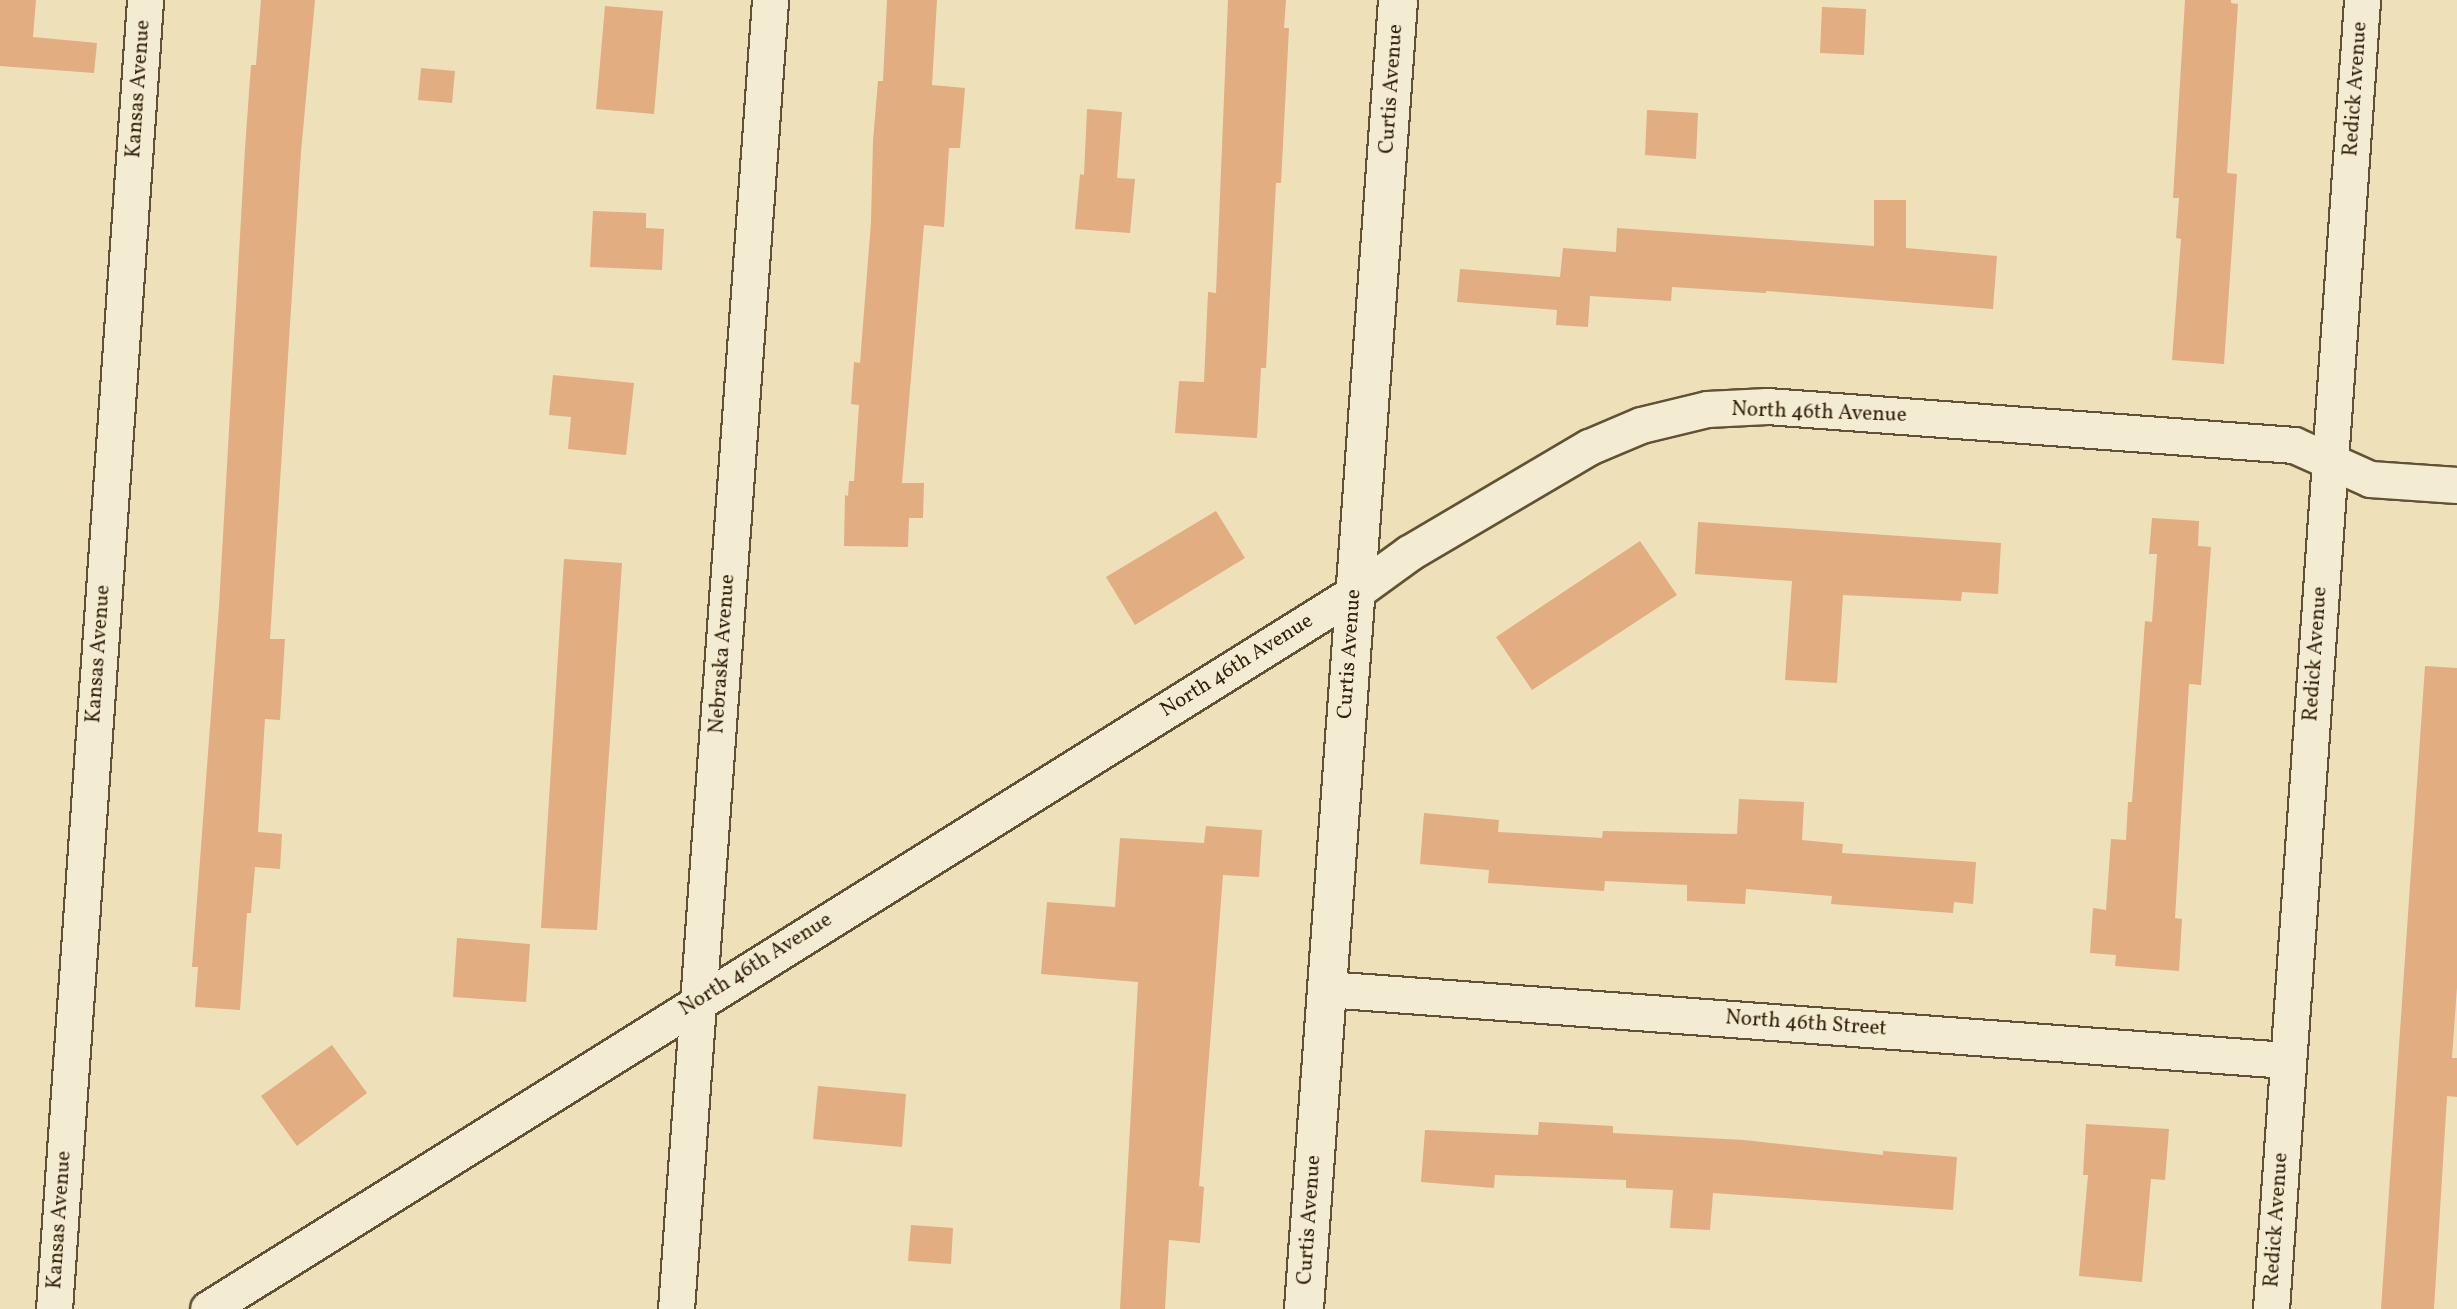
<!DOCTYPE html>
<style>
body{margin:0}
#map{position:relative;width:2457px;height:1309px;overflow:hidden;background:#eee1b9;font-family:Vollkorn,serif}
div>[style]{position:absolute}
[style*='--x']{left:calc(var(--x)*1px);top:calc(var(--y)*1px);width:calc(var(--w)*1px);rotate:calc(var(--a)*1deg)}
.building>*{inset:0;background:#e1ad81}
.roads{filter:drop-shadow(2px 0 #625235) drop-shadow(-2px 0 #625235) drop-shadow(0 2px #625235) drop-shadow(0 -2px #625235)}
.street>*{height:35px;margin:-17.5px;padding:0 17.5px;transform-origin:17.5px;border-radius:17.5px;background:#f4ecd2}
.secondary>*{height:38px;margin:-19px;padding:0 19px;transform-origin:19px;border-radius:19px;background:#f4ecd2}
span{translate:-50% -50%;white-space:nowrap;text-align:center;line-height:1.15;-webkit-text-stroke:5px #f4ecd2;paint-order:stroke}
.street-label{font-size:21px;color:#332209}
</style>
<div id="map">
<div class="building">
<div style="clip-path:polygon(0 0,36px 0,33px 37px,97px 43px,94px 73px,0 66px)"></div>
<div style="clip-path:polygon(261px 0,315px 0,301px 152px,270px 639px,285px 639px,280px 720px,265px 719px,258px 832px,282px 834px,280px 869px,255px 867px,251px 913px,247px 913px,240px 1010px,195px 1007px,198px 967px,192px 967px,219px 606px,245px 148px,251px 65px,256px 65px)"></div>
<div style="clip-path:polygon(887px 0,937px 0,932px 85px,965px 88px,960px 148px,949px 148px,944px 227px,924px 225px,902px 483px,924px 483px,923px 518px,909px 518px,908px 547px,844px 546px,845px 495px,848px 496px,849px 481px,854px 481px,859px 405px,851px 404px,854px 362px,860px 363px,871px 222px,873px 141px,878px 81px,883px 81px)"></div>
<div style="clip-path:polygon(1228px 0,1286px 0,1284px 28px,1289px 28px,1281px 183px,1276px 183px,1266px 368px,1261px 368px,1257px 438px,1175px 433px,1179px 381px,1204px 382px,1208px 292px,1216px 293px)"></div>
<div style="clip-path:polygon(2185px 0,2231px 0,2231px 3px,2238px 4px,2227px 173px,2237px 174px,2224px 364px,2172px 360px,2181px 239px,2176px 238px,2179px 198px,2173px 198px)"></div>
<div style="clip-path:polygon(605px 6px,663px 11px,654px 114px,596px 109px)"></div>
<div style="clip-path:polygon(1822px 7px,1866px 9px,1864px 55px,1820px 53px)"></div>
<div style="clip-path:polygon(421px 68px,455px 71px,452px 103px,418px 100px)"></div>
<div style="clip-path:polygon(1087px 109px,1122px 112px,1117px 178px,1135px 179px,1130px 233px,1075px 229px,1080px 174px,1084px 175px)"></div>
<div style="clip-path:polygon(1647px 110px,1698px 113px,1696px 159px,1645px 155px)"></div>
<div style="clip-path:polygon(1874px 200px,1906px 200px,1906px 248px,1997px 256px,1993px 309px,1766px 291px,1766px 293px,1672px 287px,1671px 301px,1590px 296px,1588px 327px,1556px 325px,1557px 310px,1457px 302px,1460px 269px,1560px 277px,1563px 248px,1616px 252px,1617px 228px,1874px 246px)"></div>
<div style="clip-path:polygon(593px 211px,646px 213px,646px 228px,664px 229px,662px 270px,590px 267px)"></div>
<div style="clip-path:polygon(553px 375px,634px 383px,626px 455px,568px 449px,571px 417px,549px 415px)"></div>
<div style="clip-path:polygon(1216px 511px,1245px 558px,1135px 625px,1106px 577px)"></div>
<div style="clip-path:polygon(2152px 518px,2199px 521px,2198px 546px,2211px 547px,2201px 685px,2189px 684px,2175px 918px,2182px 919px,2179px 971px,2115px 966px,2116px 955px,2090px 953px,2093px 908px,2106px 910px,2111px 839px,2126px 840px,2128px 802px,2132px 802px,2145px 621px,2152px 622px,2157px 554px,2149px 554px)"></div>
<div style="clip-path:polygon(1698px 522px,2001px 543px,1998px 594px,1962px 592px,1961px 601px,1843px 595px,1837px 683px,1785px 680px,1792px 581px,1695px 574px)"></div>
<div style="clip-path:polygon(1640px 541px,1677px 595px,1532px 690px,1496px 637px)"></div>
<div style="clip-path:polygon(564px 559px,622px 563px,597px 930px,541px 928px)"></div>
<div style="clip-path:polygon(2425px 666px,2457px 668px,2457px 987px,2452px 1058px,2457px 1058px,2457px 1097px,2447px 1096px,2434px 1309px,2381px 1309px)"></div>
<div style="clip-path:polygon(1739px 799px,1804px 802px,1802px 840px,1843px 844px,1842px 853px,1976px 862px,1973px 904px,1954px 902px,1953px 913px,1831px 904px,1832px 896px,1746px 889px,1745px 904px,1687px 901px,1687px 885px,1605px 881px,1604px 891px,1488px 883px,1489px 870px,1420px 864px,1424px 813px,1499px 820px,1498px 832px,1602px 838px,1603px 831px,1737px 834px)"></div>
<div style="clip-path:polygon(1206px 826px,1262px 830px,1259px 877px,1223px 875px,1199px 1186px,1204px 1187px,1200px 1243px,1169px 1240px,1165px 1309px,1120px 1309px,1138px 982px,1041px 974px,1047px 902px,1115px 907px,1120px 838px,1204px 843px)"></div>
<div style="clip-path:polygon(457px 938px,530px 944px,526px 1002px,453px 997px)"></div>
<div style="clip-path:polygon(332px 1045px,367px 1093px,297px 1146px,261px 1096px)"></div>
<div style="clip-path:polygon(818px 1086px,906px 1094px,902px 1147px,813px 1139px)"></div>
<div style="clip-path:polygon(1539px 1122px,1613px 1126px,1613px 1133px,1744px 1140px,1883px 1155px,1883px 1151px,1957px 1157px,1953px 1210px,1713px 1193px,1710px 1230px,1670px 1228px,1673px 1190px,1626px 1188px,1626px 1180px,1495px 1175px,1494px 1188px,1421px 1182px,1425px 1130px,1538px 1135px)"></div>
<div style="clip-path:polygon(2086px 1124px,2169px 1129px,2165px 1180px,2151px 1179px,2142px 1282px,2079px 1276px,2088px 1175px,2083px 1175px)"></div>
<div style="clip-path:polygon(911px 1225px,953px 1228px,951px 1264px,908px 1261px)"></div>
</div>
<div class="roads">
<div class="street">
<div style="--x:1326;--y:989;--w:964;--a:4.23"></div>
<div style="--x:54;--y:1309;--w:1312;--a:-86.02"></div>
<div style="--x:208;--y:1309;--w:1351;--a:-32"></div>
<div style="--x:1354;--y:593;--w:68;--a:-36"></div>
<div style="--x:1409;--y:553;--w:209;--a:-30.5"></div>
<div style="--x:1589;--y:447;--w:56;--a:-22.9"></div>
<div style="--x:1641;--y:425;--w:68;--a:-13.6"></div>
<div style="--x:1707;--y:409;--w:60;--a:-2.9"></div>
<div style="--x:1767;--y:406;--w:528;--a:4.23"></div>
<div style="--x:2294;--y:445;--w:83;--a:24.1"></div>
<div style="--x:2370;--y:479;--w:87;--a:3.9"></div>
<div style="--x:676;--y:1309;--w:1312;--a:-85.89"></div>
<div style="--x:2271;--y:1309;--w:1312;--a:-86.02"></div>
</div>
<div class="secondary">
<div style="--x:1304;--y:1309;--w:1312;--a:-85.89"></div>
</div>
</div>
<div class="street-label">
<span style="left:139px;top:89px;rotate:-86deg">Kansas Avenue</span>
<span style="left:1392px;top:89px;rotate:-86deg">Curtis Avenue</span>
<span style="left:2356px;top:89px;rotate:-86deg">Redick Avenue</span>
<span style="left:1819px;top:413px;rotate:2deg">North 46th Avenue</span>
<span style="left:99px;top:654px;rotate:-86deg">Kansas Avenue</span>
<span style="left:723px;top:654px;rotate:-86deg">Nebraska Avenue</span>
<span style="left:1350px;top:654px;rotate:-86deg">Curtis Avenue</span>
<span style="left:2316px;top:654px;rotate:-86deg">Redick Avenue</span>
<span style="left:1237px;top:666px;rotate:-32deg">North 46th Avenue</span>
<span style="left:756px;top:965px;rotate:-32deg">North 46th Avenue</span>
<span style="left:1806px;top:1024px;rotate:4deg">North 46th Street</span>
<span style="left:60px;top:1220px;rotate:-86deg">Kansas Avenue</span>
<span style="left:1310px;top:1220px;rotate:-86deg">Curtis Avenue</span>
<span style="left:2277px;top:1220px;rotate:-86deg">Redick Avenue</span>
</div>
</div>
